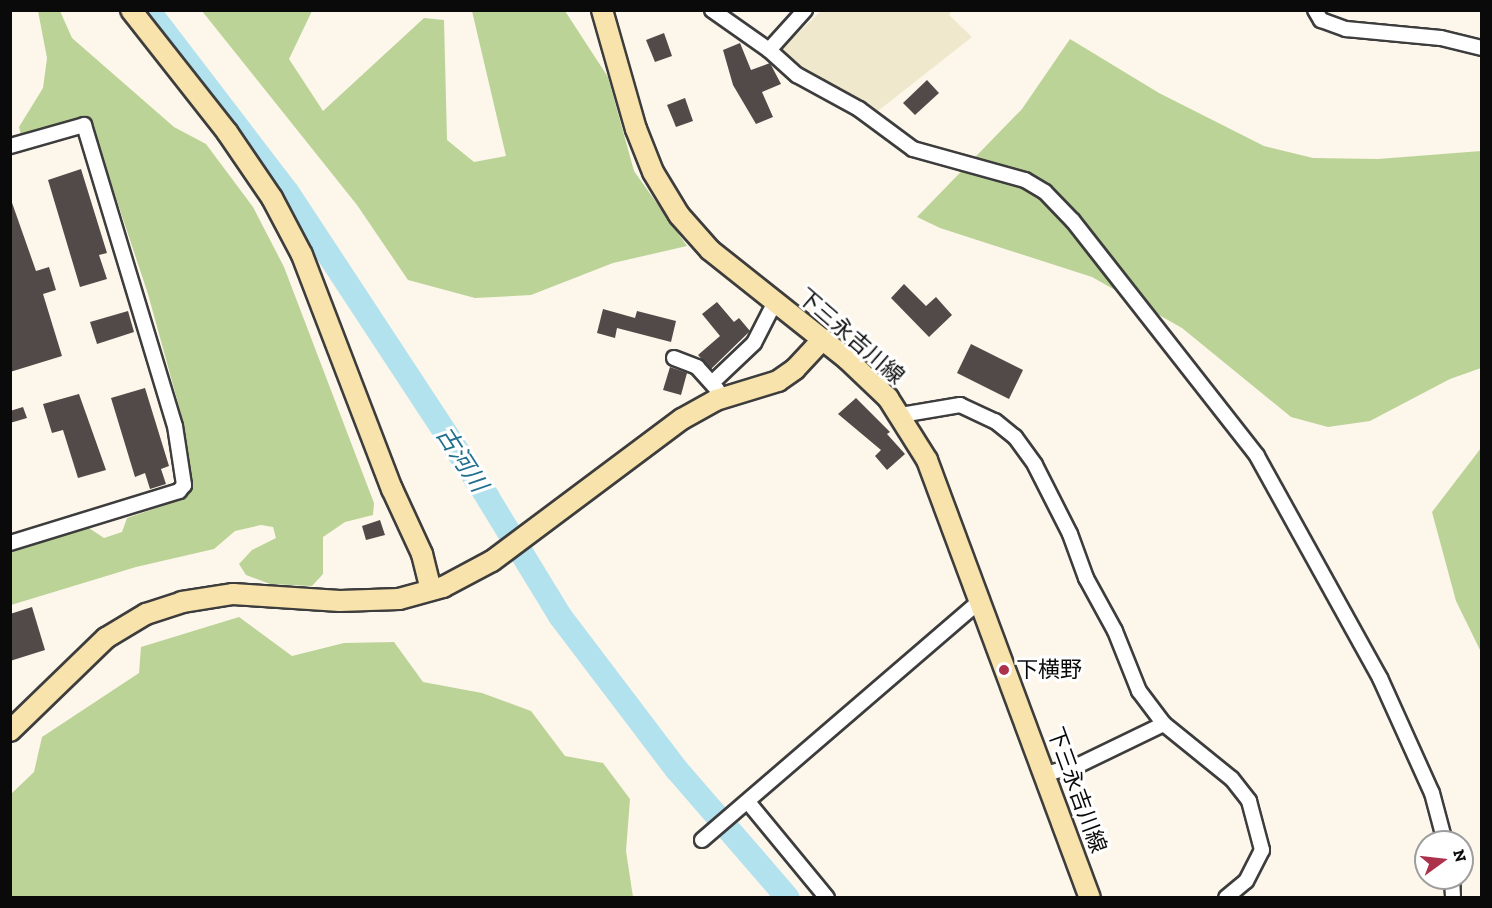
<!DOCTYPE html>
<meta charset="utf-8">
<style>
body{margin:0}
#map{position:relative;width:1492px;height:908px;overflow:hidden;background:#fdf6ea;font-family:"Zilla Slab","Noto Sans JP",serif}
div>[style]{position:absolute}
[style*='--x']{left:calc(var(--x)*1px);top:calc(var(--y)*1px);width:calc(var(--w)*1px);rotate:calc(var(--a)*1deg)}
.farmland>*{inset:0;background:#f0e8cd}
.forest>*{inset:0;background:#bcd398}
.river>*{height:24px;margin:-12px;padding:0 12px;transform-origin:12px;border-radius:12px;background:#b3e2ef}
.building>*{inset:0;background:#524a48}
.roads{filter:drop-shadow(2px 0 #3d3d3d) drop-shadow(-2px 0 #3d3d3d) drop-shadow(0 2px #3d3d3d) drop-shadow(0 -2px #3d3d3d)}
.street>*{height:14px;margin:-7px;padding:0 7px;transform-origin:7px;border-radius:7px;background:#fff}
.secondary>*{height:20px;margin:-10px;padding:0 10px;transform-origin:10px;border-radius:10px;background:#f7e3ab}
.dots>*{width:16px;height:16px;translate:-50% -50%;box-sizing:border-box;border:3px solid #fff;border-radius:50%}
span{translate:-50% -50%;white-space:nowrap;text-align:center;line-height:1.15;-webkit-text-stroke:6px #fff;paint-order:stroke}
.street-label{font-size:22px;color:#0a0a0a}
.poi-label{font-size:22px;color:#0a0a0a}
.left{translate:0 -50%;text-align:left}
.water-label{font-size:24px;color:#21708f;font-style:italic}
.frame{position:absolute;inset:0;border:12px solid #0a0a0a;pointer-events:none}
.north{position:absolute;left:1414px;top:830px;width:60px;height:60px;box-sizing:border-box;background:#fff;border:2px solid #9d9d9d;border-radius:50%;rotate:75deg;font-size:16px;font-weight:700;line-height:24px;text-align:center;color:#0a0a0a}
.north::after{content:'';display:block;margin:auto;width:21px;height:27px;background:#ac314a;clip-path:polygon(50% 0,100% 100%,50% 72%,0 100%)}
</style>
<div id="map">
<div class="farmland">
<div style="clip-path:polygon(821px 11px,952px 11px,949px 15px,972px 37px,869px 118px,858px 101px,775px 55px)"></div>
</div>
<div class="forest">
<div style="clip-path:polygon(38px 11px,60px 11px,72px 38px,174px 127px,206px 144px,253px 207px,284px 267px,374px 503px,373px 515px,345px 522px,323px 537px,323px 574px,312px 586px,270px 584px,246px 575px,239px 564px,252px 550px,276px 538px,273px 527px,261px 525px,235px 531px,214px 549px,136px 567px,11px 605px,11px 552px,89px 528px,104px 538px,122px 532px,127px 518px,186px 498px,193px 487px,181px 414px,148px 294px,91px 123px,83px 118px,21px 135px,19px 127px,43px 88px,47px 58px)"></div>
<div style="clip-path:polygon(202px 11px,312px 11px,289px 59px,323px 111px,424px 18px,444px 20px,447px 140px,474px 162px,506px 156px,472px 11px,565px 11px,608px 77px,634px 171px,687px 246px,613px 263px,531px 295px,475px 298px,408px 280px,357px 205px)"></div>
<div style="clip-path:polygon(1070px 39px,1159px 93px,1264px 146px,1313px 158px,1378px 159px,1481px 151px,1481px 368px,1450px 379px,1370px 421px,1328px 427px,1291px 417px,1182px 328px,1092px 277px,940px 228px,917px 217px,1022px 109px)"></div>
<div style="clip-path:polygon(1481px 448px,1481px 652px,1456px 601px,1432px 512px)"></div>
<div style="clip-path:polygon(239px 617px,292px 656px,344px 643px,394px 642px,423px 682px,482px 693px,531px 711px,565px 756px,603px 763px,630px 799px,626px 851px,633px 897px,11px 897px,11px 794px,34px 772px,42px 737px,139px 673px,141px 647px)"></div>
</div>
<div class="river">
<div style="--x:148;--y:10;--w:230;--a:52.6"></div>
<div style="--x:288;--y:193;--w:365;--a:56.7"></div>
<div style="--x:488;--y:498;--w:138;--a:58.6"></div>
<div style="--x:560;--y:616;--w:193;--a:52.8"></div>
<div style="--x:677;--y:770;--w:169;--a:49.1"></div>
</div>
<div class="building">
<div style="clip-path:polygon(664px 33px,672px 56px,655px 62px,646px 40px)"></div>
<div style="clip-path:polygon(740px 43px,751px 70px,770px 63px,781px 84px,762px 92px,773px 117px,756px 124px,733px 85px,723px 50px)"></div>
<div style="clip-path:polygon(927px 80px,939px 93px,915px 115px,903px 103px)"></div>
<div style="clip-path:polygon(685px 98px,693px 121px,676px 127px,667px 105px)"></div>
<div style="clip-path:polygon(81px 169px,107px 253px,99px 255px,107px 279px,80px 287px,48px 180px)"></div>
<div style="clip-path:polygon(10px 197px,36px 271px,49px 267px,56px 290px,43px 294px,62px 356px,10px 372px)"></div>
<div style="clip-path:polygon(904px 284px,926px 306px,936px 297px,952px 315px,929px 337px,891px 298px)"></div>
<div style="clip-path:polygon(717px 302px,734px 322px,739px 318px,750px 331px,711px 369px,698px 355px,720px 336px,702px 314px)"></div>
<div style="clip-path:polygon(603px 309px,635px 318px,637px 311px,676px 321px,671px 342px,617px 328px,615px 338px,597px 333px)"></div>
<div style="clip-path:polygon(128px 311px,134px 332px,97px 344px,90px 322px)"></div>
<div style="clip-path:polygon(971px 344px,1023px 370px,1009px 399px,957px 373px)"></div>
<div style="clip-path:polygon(670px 367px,687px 373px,681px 395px,663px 390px)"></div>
<div style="clip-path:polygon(145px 388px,169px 466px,161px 469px,166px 484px,150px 489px,145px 473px,135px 477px,111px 398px)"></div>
<div style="clip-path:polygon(79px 394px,106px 470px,78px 478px,63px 430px,52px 433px,43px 404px)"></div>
<div style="clip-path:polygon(856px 398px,890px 432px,887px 434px,905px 454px,887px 470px,875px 456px,881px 450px,838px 414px)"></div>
<div style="clip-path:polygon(23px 407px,27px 418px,10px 423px,10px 411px)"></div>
<div style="clip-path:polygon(380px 520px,385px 535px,366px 540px,362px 526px)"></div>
<div style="clip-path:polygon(32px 607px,45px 650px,10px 661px,10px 614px)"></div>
</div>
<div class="roads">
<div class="street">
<div style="--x:712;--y:10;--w:70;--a:35.1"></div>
<div style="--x:769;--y:50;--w:38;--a:42"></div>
<div style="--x:797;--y:75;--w:71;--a:28.7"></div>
<div style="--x:859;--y:109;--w:67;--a:36.5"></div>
<div style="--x:913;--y:149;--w:116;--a:15.5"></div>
<div style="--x:1025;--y:180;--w:23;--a:31"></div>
<div style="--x:1045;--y:192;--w:40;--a:46"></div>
<div style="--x:1073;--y:221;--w:298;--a:51.9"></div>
<div style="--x:1257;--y:456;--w:254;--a:61"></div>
<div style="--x:1380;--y:678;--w:126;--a:65.7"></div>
<div style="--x:1432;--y:793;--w:51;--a:75.1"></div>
<div style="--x:1315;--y:10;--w:12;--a:59"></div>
<div style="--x:1321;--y:20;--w:27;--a:20"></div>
<div style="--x:1346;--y:29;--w:95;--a:5.4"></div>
<div style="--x:1441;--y:38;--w:42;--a:13.7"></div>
<div style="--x:769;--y:50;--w:54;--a:-48"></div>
<div style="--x:10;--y:146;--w:77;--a:-15.8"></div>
<div style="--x:84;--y:125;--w:314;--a:73.2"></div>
<div style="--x:175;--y:426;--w:60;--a:81.3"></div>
<div style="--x:184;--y:485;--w:8;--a:130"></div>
<div style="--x:179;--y:491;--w:177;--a:162.9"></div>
<div style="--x:674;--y:358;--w:25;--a:21"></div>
<div style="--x:697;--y:367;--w:30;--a:48"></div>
<div style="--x:714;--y:381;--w:55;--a:-43.5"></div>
<div style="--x:754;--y:343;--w:46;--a:-62.9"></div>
<div style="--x:901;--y:415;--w:60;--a:-9.6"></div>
<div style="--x:960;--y:405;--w:38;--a:25"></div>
<div style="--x:995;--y:421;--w:26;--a:39"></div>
<div style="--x:1015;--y:437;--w:34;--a:54"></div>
<div style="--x:1035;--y:465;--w:77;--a:63.1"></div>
<div style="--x:1070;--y:534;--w:47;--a:70"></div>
<div style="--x:1086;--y:578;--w:60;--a:61.3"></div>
<div style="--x:1115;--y:631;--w:65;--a:68.2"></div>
<div style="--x:1139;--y:691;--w:41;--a:52.9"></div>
<div style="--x:1164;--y:724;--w:87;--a:39"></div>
<div style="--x:1232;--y:779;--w:28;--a:52"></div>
<div style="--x:1249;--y:801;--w:51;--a:75.1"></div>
<div style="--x:1262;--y:850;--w:35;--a:117"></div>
<div style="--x:1246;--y:881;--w:26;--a:140"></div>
<div style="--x:1045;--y:774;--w:35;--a:-15"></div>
<div style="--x:1079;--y:765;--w:94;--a:-25.8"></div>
<div style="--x:748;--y:802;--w:124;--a:50.5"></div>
<div style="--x:702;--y:840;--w:368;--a:-40.7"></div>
<div style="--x:1452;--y:878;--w:20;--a:87"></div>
</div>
<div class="secondary">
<div style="--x:131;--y:10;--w:155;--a:51.8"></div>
<div style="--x:227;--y:132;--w:80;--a:55.7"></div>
<div style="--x:272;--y:198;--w:64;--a:62.2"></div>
<div style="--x:302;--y:255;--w:251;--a:69"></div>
<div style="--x:392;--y:489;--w:72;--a:65.2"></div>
<div style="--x:422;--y:554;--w:37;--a:76"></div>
<div style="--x:602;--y:10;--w:124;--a:74.1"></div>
<div style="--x:636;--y:129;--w:46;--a:68.4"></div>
<div style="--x:653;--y:172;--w:50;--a:58.8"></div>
<div style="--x:679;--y:215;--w:47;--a:48.5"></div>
<div style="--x:710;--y:250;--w:175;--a:38.5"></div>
<div style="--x:847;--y:359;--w:57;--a:43.6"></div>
<div style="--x:888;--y:398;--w:73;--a:57.8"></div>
<div style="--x:927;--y:460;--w:467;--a:69.6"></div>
<div style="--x:10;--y:731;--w:134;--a:-44.1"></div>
<div style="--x:106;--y:638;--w:47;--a:-31"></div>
<div style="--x:146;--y:614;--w:38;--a:-18"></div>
<div style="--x:182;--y:602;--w:52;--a:-8.9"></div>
<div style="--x:233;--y:594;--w:107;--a:3.7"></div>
<div style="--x:340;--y:601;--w:59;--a:-1.9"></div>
<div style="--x:399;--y:599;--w:46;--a:-15.3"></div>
<div style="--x:443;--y:587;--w:55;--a:-28"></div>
<div style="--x:492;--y:561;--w:237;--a:-36.8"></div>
<div style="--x:682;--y:419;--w:39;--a:-29"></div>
<div style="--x:716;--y:400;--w:65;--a:-17"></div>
<div style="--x:778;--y:381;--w:21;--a:-35"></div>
<div style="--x:795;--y:369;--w:41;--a:-47"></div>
</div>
</div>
<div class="dots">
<div style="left:1004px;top:670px;background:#ac314a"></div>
</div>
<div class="street-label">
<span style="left:851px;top:336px;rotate:41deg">下三永吉川線</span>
<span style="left:1077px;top:790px;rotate:70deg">下三永吉川線</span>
</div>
<div class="poi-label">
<span class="left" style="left:1016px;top:670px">下横野</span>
</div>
<div class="water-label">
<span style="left:462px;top:459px;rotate:57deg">古河川</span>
</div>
<div class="frame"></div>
<div class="north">N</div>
</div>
